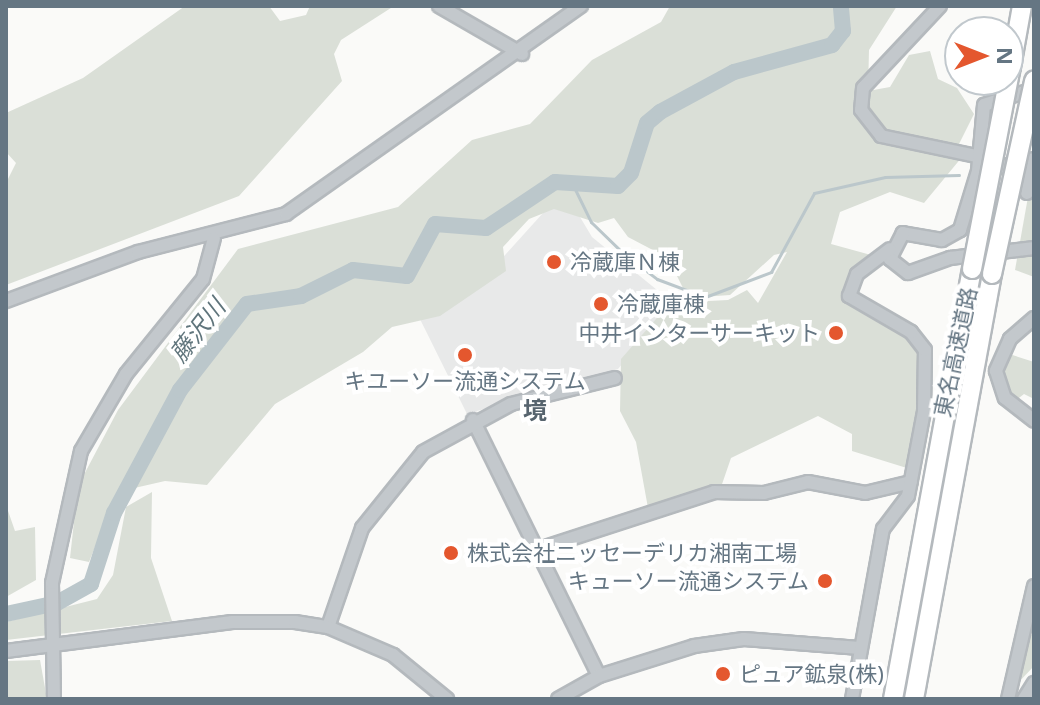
<!DOCTYPE html>
<meta charset="utf-8">
<style>
body{margin:0}
#map{position:relative;width:1040px;height:705px;overflow:hidden;background:#fafaf8;font-family:"Noto Sans","Noto Sans JP",sans-serif}
div>[style]{position:absolute}
[style*='--x']{left:calc(var(--x)*1px);top:calc(var(--y)*1px);width:calc(var(--w)*1px);rotate:calc(var(--a)*1deg)}
.built>*{inset:0;background:#e8e9e9}
.green>*{inset:0;background:#dadfd7}
.stream>*{height:3px;margin:-1.5px;padding:0 1.5px;transform-origin:1.5px;border-radius:1.5px;background:#bbc7cb}
.river>*{height:16px;margin:-8px;padding:0 8px;transform-origin:8px;border-radius:8px;background:#bbc7cb}
.roads{filter:drop-shadow(2px 0 #b4b9bd) drop-shadow(-2px 0 #b4b9bd) drop-shadow(0 2px #b4b9bd) drop-shadow(0 -2px #b4b9bd)}
.minor>*{height:12px;margin:-6px;padding:0 6px;transform-origin:6px;border-radius:6px;background:#c3c8cc}
.highway>*{height:18px;margin:-9px;padding:0 9px;transform-origin:9px;border-radius:9px;background:#fff}
.bridges{filter:drop-shadow(2px 0 #b4b9bd) drop-shadow(-2px 0 #b4b9bd) drop-shadow(0 2px #b4b9bd) drop-shadow(0 -2px #b4b9bd)}
.highway-bridge>*{height:18px;margin:-9px;padding:0 9px;transform-origin:9px;border-radius:9px;background:#fff}
.dots>*{width:22px;height:22px;translate:-50% -50%;box-sizing:border-box;border:4px solid #fff;border-radius:50%}
span{translate:-50% -50%;white-space:nowrap;text-align:center;line-height:1.15;-webkit-text-stroke:8px #fff;paint-order:stroke}
.poi-label{font-size:22px;color:#657683}
.left{translate:0 -50%;text-align:left}
.right{translate:-100% -50%;text-align:right}
.street-label{font-size:22px;color:#657683}
.water-label{font-size:24px;color:#60757c;font-style:italic}
.neighbourhood-label{font-size:24px;color:#57646e;font-weight:700}
.frame{position:absolute;inset:0;border:8px solid #657683;pointer-events:none}
.north{position:absolute;left:944px;top:16px;width:80px;height:80px;box-sizing:border-box;background:#fff;border:2px solid #c1c8cd;border-radius:50%;rotate:90deg;font-size:22px;font-weight:700;line-height:32px;text-align:center;color:#657683}
.north::after{content:'';display:block;margin:auto;width:28px;height:36px;background:#e4572e;clip-path:polygon(50% 0,100% 100%,50% 72%,0 100%)}
</style>
<div id="map">
<div class="built">
<div style="clip-path:polygon(552px 203px,574px 207px,592px 237px,673px 303px,618px 369px,467px 414px,415px 309px,496px 265px)"></div>
</div>
<div class="green">
<div style="clip-path:polygon(185px 6px,269px 6px,280px 21px,306px 15px,310px 6px,394px 6px,341px 40px,334px 54px,342px 81px,239px 196px,6px 285px,6px 183px,16px 163px,6px 152px,6px 113px,83px 78px)"></div>
<div style="clip-path:polygon(670px 6px,897px 6px,869px 50px,868px 91px,890px 87px,909px 55px,930px 51px,938px 79px,957px 88px,974px 114px,959px 144px,962px 157px,924px 203px,890px 192px,840px 212px,831px 244px,871px 255px,848px 299px,908px 336px,923px 354px,910px 469px,852px 451px,852px 434px,818px 416px,731px 458px,720px 490px,648px 508px,636px 442px,620px 411px,621px 359px,670px 303px,728px 300px,747px 290px,758px 303px,787px 252px,774px 255px,730px 295px,688px 298px,668px 258px,628px 237px,614px 218px,598px 223px,554px 209px,529px 219px,503px 247px,506px 271px,440px 316px,392px 327px,363px 352px,275px 404px,207px 485px,165px 481px,117px 492px,89px 562px,70px 558px,78px 486px,118px 410px,238px 249px,398px 207px,472px 140px,530px 124px,592px 60px,661px 22px)"></div>
<div style="clip-path:polygon(1034px 163px,1034px 277px,1015px 270px)"></div>
<div style="clip-path:polygon(1006px 353px,1034px 362px,1034px 399px,1024px 394px,1015px 401px,1003px 385px)"></div>
<div style="clip-path:polygon(152px 492px,151px 558px,172px 621px,6px 640px,6px 622px,97px 599px,113px 575px,126px 507px)"></div>
<div style="clip-path:polygon(6px 505px,15px 531px,35px 527px,36px 580px,6px 597px)"></div>
<div style="clip-path:polygon(1034px 631px,1034px 666px,1018px 683px,1024px 645px)"></div>
<div style="clip-path:polygon(40px 660px,47px 699px,6px 699px,6px 661px)"></div>
</div>
<div class="stream">
<div style="--x:570;--y:179;--w:48;--a:64"></div>
<div style="--x:591;--y:222;--w:45;--a:44.1"></div>
<div style="--x:623;--y:253;--w:43;--a:37.4"></div>
<div style="--x:657;--y:279;--w:51;--a:20.6"></div>
<div style="--x:705;--y:297;--w:71;--a:-20.7"></div>
<div style="--x:771;--y:272;--w:90;--a:-61.4"></div>
<div style="--x:814;--y:193;--w:73;--a:-12.7"></div>
<div style="--x:885;--y:177;--w:74;--a:-1.5"></div>
</div>
<div class="river">
<div style="--x:6;--y:614;--w:52;--a:-12.2"></div>
<div style="--x:57;--y:603;--w:39;--a:-29"></div>
<div style="--x:91;--y:584;--w:75;--a:-72.1"></div>
<div style="--x:114;--y:513;--w:140;--a:-61.8"></div>
<div style="--x:180;--y:390;--w:109;--a:-52.1"></div>
<div style="--x:247;--y:304;--w:55;--a:-8.4"></div>
<div style="--x:301;--y:296;--w:58;--a:-26.6"></div>
<div style="--x:353;--y:270;--w:54;--a:6.3"></div>
<div style="--x:407;--y:276;--w:59;--a:-61.7"></div>
<div style="--x:435;--y:224;--w:51;--a:4.5"></div>
<div style="--x:486;--y:228;--w:83;--a:-33.7"></div>
<div style="--x:555;--y:182;--w:63;--a:3.6"></div>
<div style="--x:618;--y:186;--w:18;--a:-45"></div>
<div style="--x:631;--y:173;--w:52;--a:-72.3"></div>
<div style="--x:647;--y:123;--w:17;--a:-40"></div>
<div style="--x:660;--y:112;--w:84;--a:-28.4"></div>
<div style="--x:734;--y:72;--w:102;--a:-15.4"></div>
<div style="--x:832;--y:45;--w:18;--a:-52"></div>
<div style="--x:843;--y:31;--w:25;--a:-95"></div>
</div>
<div class="roads">
<div class="minor">
<div style="--x:439;--y:6;--w:96;--a:30"></div>
<div style="--x:940;--y:6;--w:112;--a:133.2"></div>
<div style="--x:863;--y:88;--w:22;--a:95"></div>
<div style="--x:861;--y:110;--w:33;--a:52"></div>
<div style="--x:881;--y:136;--w:98;--a:11.8"></div>
<div style="--x:1034;--y:89;--w:52;--a:162.3"></div>
<div style="--x:984;--y:105;--w:66;--a:95.2"></div>
<div style="--x:978;--y:171;--w:62;--a:107"></div>
<div style="--x:960;--y:230;--w:21;--a:151"></div>
<div style="--x:942;--y:240;--w:40;--a:-170"></div>
<div style="--x:903;--y:233;--w:29;--a:117"></div>
<div style="--x:890;--y:259;--w:23;--a:38"></div>
<div style="--x:908;--y:273;--w:45;--a:-19.7"></div>
<div style="--x:950;--y:258;--w:85;--a:-6.8"></div>
<div style="--x:987;--y:170;--w:48;--a:-13.2"></div>
<div style="--x:1027;--y:193;--w:32;--a:-81"></div>
<div style="--x:6;--y:301;--w:141;--a:-20.4"></div>
<div style="--x:138;--y:252;--w:153;--a:-14.4"></div>
<div style="--x:286;--y:214;--w:361;--a:-35.2"></div>
<div style="--x:1034;--y:318;--w:32;--a:139"></div>
<div style="--x:1010;--y:339;--w:35;--a:114"></div>
<div style="--x:996;--y:371;--w:28;--a:72"></div>
<div style="--x:1005;--y:398;--w:37;--a:38"></div>
<div style="--x:473;--y:420;--w:285;--a:63.8"></div>
<div style="--x:536;--y:550;--w:187;--a:-18"></div>
<div style="--x:714;--y:492;--w:50;--a:1.1"></div>
<div style="--x:764;--y:493;--w:45;--a:-14"></div>
<div style="--x:808;--y:482;--w:58;--a:10.9"></div>
<div style="--x:865;--y:493;--w:47;--a:-13.4"></div>
<div style="--x:328;--y:627;--w:105;--a:-71"></div>
<div style="--x:362;--y:528;--w:97;--a:-51.2"></div>
<div style="--x:423;--y:452;--w:100;--a:-28.6"></div>
<div style="--x:511;--y:404;--w:107;--a:-14"></div>
<div style="--x:6;--y:651;--w:228;--a:-7.3"></div>
<div style="--x:232;--y:622;--w:63;--a:0"></div>
<div style="--x:295;--y:622;--w:33;--a:9"></div>
<div style="--x:328;--y:627;--w:71;--a:23.3"></div>
<div style="--x:393;--y:655;--w:70;--a:39.2"></div>
<div style="--x:54;--y:699;--w:116;--a:-91"></div>
<div style="--x:52;--y:583;--w:135;--a:-77.6"></div>
<div style="--x:81;--y:451;--w:89;--a:-59.7"></div>
<div style="--x:126;--y:374;--w:122;--a:-51"></div>
<div style="--x:203;--y:279;--w:42;--a:-75"></div>
<div style="--x:558;--y:699;--w:47;--a:-29.3"></div>
<div style="--x:599;--y:676;--w:100;--a:-17.5"></div>
<div style="--x:694;--y:646;--w:50;--a:-8"></div>
<div style="--x:744;--y:639;--w:116;--a:4.4"></div>
<div style="--x:852;--y:699;--w:173;--a:-79.7"></div>
<div style="--x:883;--y:529;--w:41;--a:-52.9"></div>
<div style="--x:908;--y:496;--w:86;--a:-79.3"></div>
<div style="--x:924;--y:411;--w:61;--a:-89.1"></div>
<div style="--x:925;--y:350;--w:23;--a:-128"></div>
<div style="--x:911;--y:332;--w:72;--a:-149.9"></div>
<div style="--x:849;--y:296;--w:23;--a:-70"></div>
<div style="--x:857;--y:274;--w:41;--a:-37.1"></div>
<div style="--x:1008;--y:699;--w:116;--a:-77"></div>
<div style="--x:1024;--y:699;--w:19;--a:-58"></div>
</div>
<div class="highway">
<div style="--x:1011;--y:67;--w:62;--a:-79.8"></div>
<div style="--x:893;--y:699;--w:437;--a:-79.6"></div>
<div style="--x:914;--y:699;--w:432;--a:-79.6"></div>
</div>
</div>
<div class="bridges">
<div class="highway-bridge">
<div style="--x:972;--y:269;--w:206;--a:-79.1"></div>
<div style="--x:992;--y:274;--w:198;--a:-77.7"></div>
</div>
</div>
<div class="dots">
<div style="left:554px;top:262px;background:#e4572e"></div>
<div style="left:601px;top:304px;background:#e4572e"></div>
<div style="left:836px;top:333px;background:#e4572e"></div>
<div style="left:465px;top:355px;background:#e4572e"></div>
<div style="left:451px;top:553px;background:#e4572e"></div>
<div style="left:825px;top:581px;background:#e4572e"></div>
<div style="left:723px;top:674px;background:#e4572e"></div>
</div>
<div class="poi-label">
<span class="left" style="left:570px;top:262px">冷蔵庫Ｎ棟</span>
<span class="left" style="left:617px;top:304px">冷蔵庫棟</span>
<span class="right" style="left:820px;top:333px">中井インターサーキット</span>
<span style="left:465px;top:381px">キユーソー流通システム</span>
<span class="left" style="left:467px;top:553px">株式会社ニッセーデリカ湘南工場</span>
<span class="right" style="left:809px;top:581px">キューソー流通システム</span>
<span class="left" style="left:739px;top:674px">ピュア鉱泉(株)</span>
</div>
<div class="street-label">
<span style="left:955px;top:352px;rotate:-78deg">東名高速道路</span>
</div>
<div class="water-label">
<span style="left:197px;top:330px;rotate:-52deg">藤沢川</span>
</div>
<div class="neighbourhood-label">
<span style="left:535px;top:410px">境</span>
</div>
<div class="frame"></div>
<div class="north">N</div>
</div>
